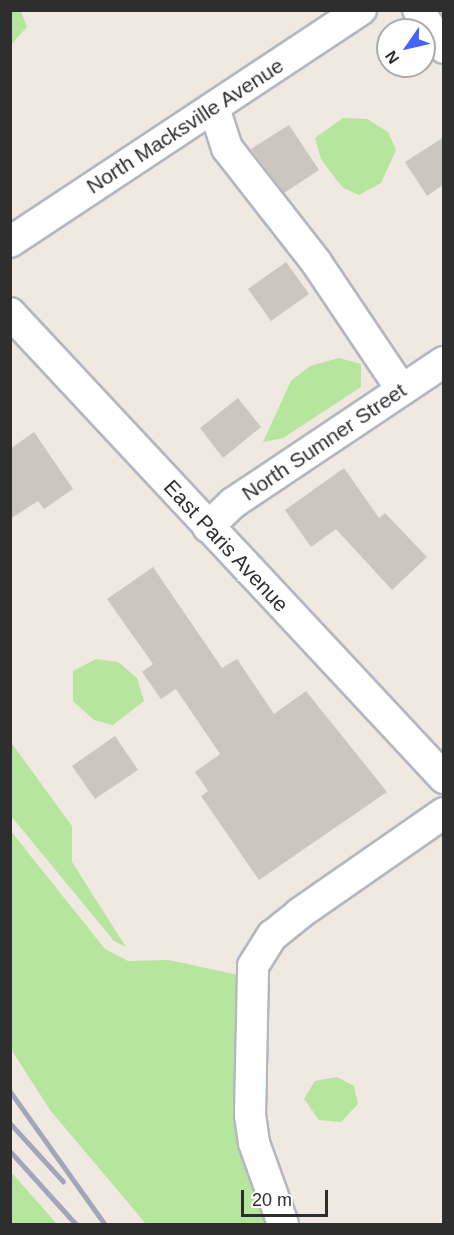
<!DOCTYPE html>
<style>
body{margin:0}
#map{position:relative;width:454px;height:1235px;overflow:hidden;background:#efe9e1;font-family:Helvetica,sans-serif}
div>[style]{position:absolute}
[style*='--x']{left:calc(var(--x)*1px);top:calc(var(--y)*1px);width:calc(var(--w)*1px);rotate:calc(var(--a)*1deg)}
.green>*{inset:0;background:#b6e59e}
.building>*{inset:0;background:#cbc7bf}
.roads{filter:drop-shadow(2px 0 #b4b7c1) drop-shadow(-2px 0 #b4b7c1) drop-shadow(0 2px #b4b7c1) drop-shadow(0 -2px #b4b7c1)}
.minor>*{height:30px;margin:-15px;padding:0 15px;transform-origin:15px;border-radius:15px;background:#fff}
.rail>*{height:4.5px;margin:-2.25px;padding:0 2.25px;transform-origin:2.25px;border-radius:2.25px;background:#a3a6b8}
span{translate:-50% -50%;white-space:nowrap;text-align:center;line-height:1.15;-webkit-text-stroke:6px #fff;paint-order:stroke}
.street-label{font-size:21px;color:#2e2e2e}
.frame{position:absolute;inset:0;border:12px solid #2e2e2e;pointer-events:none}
.north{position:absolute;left:376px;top:18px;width:60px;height:60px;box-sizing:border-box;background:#fff;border:2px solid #ababab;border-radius:50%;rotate:236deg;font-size:16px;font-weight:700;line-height:24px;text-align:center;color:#2e2e2e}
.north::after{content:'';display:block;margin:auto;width:21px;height:27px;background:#4264fb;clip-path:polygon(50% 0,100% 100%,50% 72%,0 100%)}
.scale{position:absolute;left:241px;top:1190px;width:87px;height:27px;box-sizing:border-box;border:3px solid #2e2e2e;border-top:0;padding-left:8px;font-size:18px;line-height:21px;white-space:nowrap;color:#2e2e2e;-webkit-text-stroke:4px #fff;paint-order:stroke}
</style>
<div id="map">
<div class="green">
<div style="clip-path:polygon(11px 10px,21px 11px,27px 27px,11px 45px)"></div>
<div style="clip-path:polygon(343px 118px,367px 119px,388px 132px,396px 150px,381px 183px,359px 195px,342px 187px,321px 159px,315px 138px)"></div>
<div style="clip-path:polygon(339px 358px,361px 364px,361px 387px,283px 438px,263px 442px,291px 381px,310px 366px)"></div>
<div style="clip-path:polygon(96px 659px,118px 662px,137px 678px,144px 701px,113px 725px,94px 720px,73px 701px,73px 671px)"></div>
<div style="clip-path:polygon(10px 741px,72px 826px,72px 862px,126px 947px,114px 941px,11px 816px)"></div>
<div style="clip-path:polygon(10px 830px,105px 949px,128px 961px,169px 960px,238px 975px,237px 1091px,275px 1224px,146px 1224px,50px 1110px,11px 1049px)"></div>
<div style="clip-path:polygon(337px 1077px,354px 1086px,358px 1104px,341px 1122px,319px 1120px,304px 1099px,315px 1081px)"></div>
<div style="clip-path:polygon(11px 1172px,57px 1224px,11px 1224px)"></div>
</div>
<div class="building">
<div style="clip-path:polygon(289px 125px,319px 170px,284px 193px,251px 149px)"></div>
<div style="clip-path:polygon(444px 137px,444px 184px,427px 196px,405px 162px)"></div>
<div style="clip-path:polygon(286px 262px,309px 294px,271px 321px,248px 289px)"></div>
<div style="clip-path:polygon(238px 398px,261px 427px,223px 458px,200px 428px)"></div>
<div style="clip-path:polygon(34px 432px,73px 489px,44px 509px,38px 501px,10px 519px,10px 449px)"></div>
<div style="clip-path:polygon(344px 468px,379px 518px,385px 513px,427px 557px,392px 590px,336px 529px,311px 547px,285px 510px)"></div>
<div style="clip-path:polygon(153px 567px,222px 668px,237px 659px,274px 714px,306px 691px,387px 792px,259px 880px,201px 796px,208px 791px,195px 772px,220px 754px,176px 689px,161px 699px,142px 672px,153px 664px,107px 599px)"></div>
<div style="clip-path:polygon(115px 736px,138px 770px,95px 799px,72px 766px)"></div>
</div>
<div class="roads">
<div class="minor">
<div style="--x:418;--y:10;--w:46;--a:55.6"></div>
<div style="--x:214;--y:108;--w:42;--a:72"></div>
<div style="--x:227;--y:148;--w:145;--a:52"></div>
<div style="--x:316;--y:262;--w:154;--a:56.1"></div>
<div style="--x:10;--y:242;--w:421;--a:-33.5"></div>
<div style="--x:10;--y:313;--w:636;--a:46.97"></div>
<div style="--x:208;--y:527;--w:35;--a:-44"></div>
<div style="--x:233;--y:503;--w:254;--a:-33.8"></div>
<div style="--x:283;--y:1224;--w:86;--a:-109.7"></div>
<div style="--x:254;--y:1143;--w:28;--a:-98"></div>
<div style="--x:250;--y:1115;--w:149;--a:-88.8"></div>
<div style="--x:253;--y:966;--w:36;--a:-58"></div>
<div style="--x:272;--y:936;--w:36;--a:-39"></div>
<div style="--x:300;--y:913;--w:175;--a:-34.8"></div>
</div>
</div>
<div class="rail">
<div style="--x:10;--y:1091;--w:163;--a:54.5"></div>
<div style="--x:10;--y:1123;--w:79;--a:47.6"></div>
<div style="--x:10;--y:1151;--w:98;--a:47.9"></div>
</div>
<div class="street-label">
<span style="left:185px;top:126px;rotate:-33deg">North Macksville Avenue</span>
<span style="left:324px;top:442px;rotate:-34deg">North Sumner Street</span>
<span style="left:226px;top:546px;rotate:47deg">East Paris Avenue</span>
</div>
<div class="frame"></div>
<div class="north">N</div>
<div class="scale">20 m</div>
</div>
